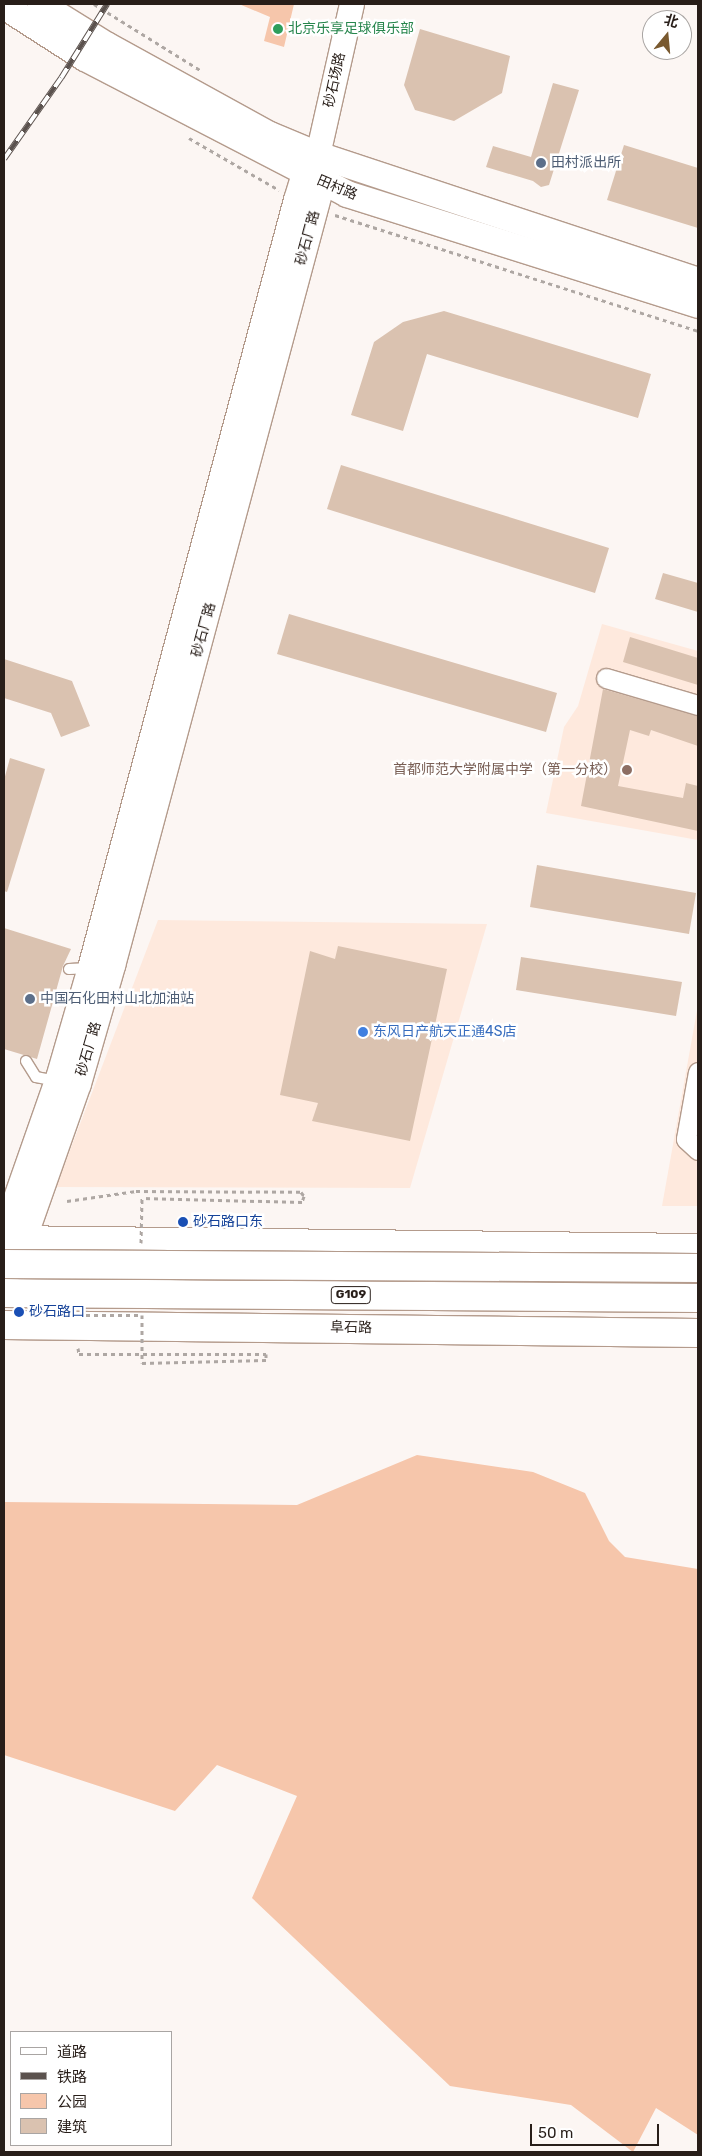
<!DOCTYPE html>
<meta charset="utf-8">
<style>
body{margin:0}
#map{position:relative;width:702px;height:2156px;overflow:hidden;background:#fcf6f3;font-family:Rubik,"Noto Sans SC",sans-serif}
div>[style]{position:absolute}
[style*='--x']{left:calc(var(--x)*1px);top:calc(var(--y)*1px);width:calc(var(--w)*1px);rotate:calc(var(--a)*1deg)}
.built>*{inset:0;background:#fee9dd}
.green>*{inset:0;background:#f6c6ab}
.building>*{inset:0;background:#dac2b0}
.path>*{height:3px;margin-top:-1.5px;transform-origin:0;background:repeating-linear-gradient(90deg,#aea7a3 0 4px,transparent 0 8px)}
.roads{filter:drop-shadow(1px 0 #b49b8c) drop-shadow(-1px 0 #b49b8c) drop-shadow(0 1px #b49b8c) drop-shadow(0 -1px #b49b8c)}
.service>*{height:10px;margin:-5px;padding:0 5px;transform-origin:5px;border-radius:5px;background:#fff}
.minor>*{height:19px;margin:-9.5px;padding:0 9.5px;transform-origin:9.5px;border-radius:9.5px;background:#fff}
.tertiary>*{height:24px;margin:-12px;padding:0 12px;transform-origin:12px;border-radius:12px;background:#fff}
.secondary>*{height:26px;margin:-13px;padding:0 13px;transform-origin:13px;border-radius:13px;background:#fff}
.primary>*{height:28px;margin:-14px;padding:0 14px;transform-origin:14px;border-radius:14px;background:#fff}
.trunk>*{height:28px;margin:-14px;padding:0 14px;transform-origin:14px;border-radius:14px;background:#fff}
.rail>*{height:5.5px;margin-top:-2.75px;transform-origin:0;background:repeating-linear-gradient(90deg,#fff 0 11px,#5b524e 0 22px);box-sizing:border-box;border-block:1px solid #5b524e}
.path-bridge>*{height:3px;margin-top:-1.5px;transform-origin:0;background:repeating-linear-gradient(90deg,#aea7a3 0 4px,transparent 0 8px)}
.bridges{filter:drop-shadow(1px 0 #b49b8c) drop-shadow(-1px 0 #b49b8c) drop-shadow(0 1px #b49b8c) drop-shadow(0 -1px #b49b8c)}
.trunk-bridge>*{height:28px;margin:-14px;padding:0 14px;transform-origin:14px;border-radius:14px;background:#fff}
.dots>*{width:14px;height:14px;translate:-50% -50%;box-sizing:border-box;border:2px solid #fff;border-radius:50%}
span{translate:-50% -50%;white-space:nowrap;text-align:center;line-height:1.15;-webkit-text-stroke:5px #fff;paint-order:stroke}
.shield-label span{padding:1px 4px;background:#fff;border:1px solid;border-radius:4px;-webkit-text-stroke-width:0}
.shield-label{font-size:12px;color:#281e19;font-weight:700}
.leisure-label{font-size:14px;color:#27864d}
.left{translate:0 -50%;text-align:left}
.street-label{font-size:14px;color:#281e19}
.service-label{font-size:14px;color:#4e5e75}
.education-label{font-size:14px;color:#785e54}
.right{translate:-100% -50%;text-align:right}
.shop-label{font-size:14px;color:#366cbe}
.transit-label{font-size:14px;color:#164399}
.frame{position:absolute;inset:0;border:5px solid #281e19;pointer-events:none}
.legend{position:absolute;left:10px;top:2031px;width:162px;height:115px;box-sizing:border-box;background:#fff;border:1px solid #a9a5a3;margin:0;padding:6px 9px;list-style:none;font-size:15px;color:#281e19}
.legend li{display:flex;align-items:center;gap:10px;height:25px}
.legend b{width:25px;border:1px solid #a9a5a3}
.north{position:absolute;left:642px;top:10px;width:50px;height:50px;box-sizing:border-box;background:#fff;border:1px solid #a9a5a3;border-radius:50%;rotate:17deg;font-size:14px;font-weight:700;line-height:20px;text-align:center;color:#281e19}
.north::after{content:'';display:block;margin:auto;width:18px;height:22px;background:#79592f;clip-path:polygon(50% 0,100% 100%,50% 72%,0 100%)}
.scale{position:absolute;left:530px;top:2124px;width:129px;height:22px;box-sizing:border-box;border:2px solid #281e19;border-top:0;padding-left:6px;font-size:15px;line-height:18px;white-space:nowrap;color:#281e19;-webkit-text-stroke:4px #fff;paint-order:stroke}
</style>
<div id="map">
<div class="built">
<div style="clip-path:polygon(602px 624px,698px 651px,698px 840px,546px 813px,564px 727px,578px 706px)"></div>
<div style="clip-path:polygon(158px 920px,487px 924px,410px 1188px,56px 1187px)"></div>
<div style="clip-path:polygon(698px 1005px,698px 1206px,662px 1206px)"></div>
</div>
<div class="green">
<div style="clip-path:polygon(239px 4px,294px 4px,284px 47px,264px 41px,270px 17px)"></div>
<div style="clip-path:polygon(417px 1455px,533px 1472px,585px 1493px,609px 1541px,625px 1557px,698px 1569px,698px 2135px,656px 2108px,633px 2152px,571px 2105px,450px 2086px,252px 1898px,297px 1796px,217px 1765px,175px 1811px,4px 1755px,4px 1502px,297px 1505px)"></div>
</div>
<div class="building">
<div style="clip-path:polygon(420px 29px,510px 56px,502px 93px,454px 121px,415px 110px,404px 85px)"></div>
<div style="clip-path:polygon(553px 83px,579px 90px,549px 185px,541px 187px,533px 181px,486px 167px,493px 146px,531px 157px)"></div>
<div style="clip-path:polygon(624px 145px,698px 168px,698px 228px,607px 200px)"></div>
<div style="clip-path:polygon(444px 311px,651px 374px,638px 418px,427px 354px,403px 431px,351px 415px,374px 342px,403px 322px)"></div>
<div style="clip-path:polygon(341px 465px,609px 548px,595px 593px,327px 509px)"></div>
<div style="clip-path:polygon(663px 573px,698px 583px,698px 612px,655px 599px)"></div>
<div style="clip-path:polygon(289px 614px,557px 693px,546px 732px,277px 654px)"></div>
<div style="clip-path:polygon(630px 637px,698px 658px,698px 685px,623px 662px)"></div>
<div style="clip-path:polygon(4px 659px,72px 681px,90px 726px,61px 737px,51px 713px,4px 698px)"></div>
<div style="clip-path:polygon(603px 689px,698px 716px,698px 746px,651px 730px,649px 736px,630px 730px,618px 786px,683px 798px,686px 783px,698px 786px,698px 831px,581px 806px)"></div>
<div style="clip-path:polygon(10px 758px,45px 769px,7px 892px,4px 891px,4px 780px)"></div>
<div style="clip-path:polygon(537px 865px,696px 893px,689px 934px,530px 907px)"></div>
<div style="clip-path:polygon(4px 928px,71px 949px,63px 966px,37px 1059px,4px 1049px)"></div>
<div style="clip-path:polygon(338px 946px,447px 969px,410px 1141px,312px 1121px,318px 1103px,280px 1095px,310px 951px,335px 959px)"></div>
<div style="clip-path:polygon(521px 957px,682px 982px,676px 1016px,516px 990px)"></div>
</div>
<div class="path">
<div style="--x:94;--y:4;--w:125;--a:31.9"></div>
<div style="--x:189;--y:138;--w:104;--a:30"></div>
<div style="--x:335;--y:215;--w:381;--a:17.7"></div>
<div style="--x:67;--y:1201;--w:70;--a:-8.2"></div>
<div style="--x:136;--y:1191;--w:165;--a:0.3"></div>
<div style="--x:301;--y:1192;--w:5;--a:53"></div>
<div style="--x:304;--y:1196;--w:6;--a:108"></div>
<div style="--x:302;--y:1202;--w:160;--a:-178.6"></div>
<div style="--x:78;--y:1348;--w:6;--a:81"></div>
<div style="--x:79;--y:1354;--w:187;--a:0"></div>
<div style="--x:266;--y:1354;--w:6;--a:90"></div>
<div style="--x:266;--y:1360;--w:124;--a:178.6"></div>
</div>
<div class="roads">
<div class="service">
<div style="--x:69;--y:969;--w:21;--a:-3"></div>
<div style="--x:26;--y:1061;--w:19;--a:58"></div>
<div style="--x:36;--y:1077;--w:20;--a:11"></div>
</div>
<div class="minor">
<div style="--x:606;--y:678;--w:96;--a:16.4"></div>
<div style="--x:698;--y:1072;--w:68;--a:100.2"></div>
<div style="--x:686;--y:1139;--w:16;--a:43"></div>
</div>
<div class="tertiary">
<div style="--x:4;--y:1232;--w:163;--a:-70.7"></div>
<div style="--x:58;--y:1078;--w:115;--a:-73.8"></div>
<div style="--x:90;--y:968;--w:795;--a:-74.99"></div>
<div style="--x:296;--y:200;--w:27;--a:-73"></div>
<div style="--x:304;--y:174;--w:24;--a:-54"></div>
<div style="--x:318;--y:155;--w:155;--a:-77.3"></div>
<div style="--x:4;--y:1282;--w:47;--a:-64.5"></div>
<div style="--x:24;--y:1240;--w:165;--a:-70.6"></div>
<div style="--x:79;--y:1084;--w:123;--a:-73.9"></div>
<div style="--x:113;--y:966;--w:812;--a:-75"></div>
<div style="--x:323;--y:182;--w:17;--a:-100"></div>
</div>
<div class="secondary">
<div style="--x:40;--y:4;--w:78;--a:31.8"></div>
<div style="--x:106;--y:45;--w:187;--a:28.8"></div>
<div style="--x:270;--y:135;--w:52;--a:22.6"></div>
<div style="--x:318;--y:155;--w:400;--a:18.3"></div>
<div style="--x:4;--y:6;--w:96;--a:32.7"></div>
<div style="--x:85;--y:58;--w:295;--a:27.4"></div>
<div style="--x:347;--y:194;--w:368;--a:17.5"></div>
</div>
<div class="primary">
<div style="--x:4;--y:1240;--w:694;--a:0.66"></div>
<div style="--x:4;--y:1325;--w:694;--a:0.66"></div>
</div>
<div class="trunk">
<div style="--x:4;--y:1293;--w:694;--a:0.41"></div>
</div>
</div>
<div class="rail">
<div style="--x:4;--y:159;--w:99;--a:-54.9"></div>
<div style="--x:61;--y:78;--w:87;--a:-58.1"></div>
</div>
<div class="path-bridge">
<div style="--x:141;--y:1243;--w:45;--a:-88.7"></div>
<div style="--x:62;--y:1315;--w:80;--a:0"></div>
<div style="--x:142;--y:1315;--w:48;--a:90"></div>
</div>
<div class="bridges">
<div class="trunk-bridge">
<div style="--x:4;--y:1264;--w:694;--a:0.33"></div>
</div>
</div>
<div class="dots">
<div style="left:278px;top:29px;background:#2e9e5b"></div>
<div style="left:541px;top:163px;background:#5c6f8a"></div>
<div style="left:627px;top:770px;background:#8d6e63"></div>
<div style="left:30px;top:999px;background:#5c6f8a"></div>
<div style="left:363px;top:1032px;background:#3f7fe0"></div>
<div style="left:183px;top:1222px;background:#1a4fb4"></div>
<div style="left:19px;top:1312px;background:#1a4fb4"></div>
</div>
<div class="shield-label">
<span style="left:351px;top:1295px">G109</span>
</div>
<div class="leisure-label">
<span class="left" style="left:288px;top:29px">北京乐享足球俱乐部</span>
</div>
<div class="street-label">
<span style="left:335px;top:80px;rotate:-78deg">砂石场路</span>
<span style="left:337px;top:188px;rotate:23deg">田村路</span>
<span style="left:308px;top:238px;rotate:-75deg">砂石厂路</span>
<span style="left:204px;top:630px;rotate:-75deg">砂石厂路</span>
<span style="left:89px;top:1049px;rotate:-74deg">砂石厂路</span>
<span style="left:351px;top:1328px;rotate:1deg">阜石路</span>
</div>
<div class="service-label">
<span class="left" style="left:551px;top:163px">田村派出所</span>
<span class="left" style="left:40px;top:999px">中国石化田村山北加油站</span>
</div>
<div class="education-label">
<span class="right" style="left:617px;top:770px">首都师范大学附属中学（第一分校）</span>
</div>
<div class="shop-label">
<span class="left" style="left:373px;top:1032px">东风日产航天正通4S店</span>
</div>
<div class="transit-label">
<span class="left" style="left:193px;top:1222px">砂石路口东</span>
<span class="left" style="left:29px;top:1312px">砂石路口</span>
</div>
<div class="frame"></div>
<ul class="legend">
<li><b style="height:6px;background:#fff"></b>道路</li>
<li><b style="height:6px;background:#5b524e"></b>铁路</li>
<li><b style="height:14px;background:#f6c6ab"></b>公园</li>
<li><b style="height:14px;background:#dac2b0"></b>建筑</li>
</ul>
<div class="north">北</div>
<div class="scale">50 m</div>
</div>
